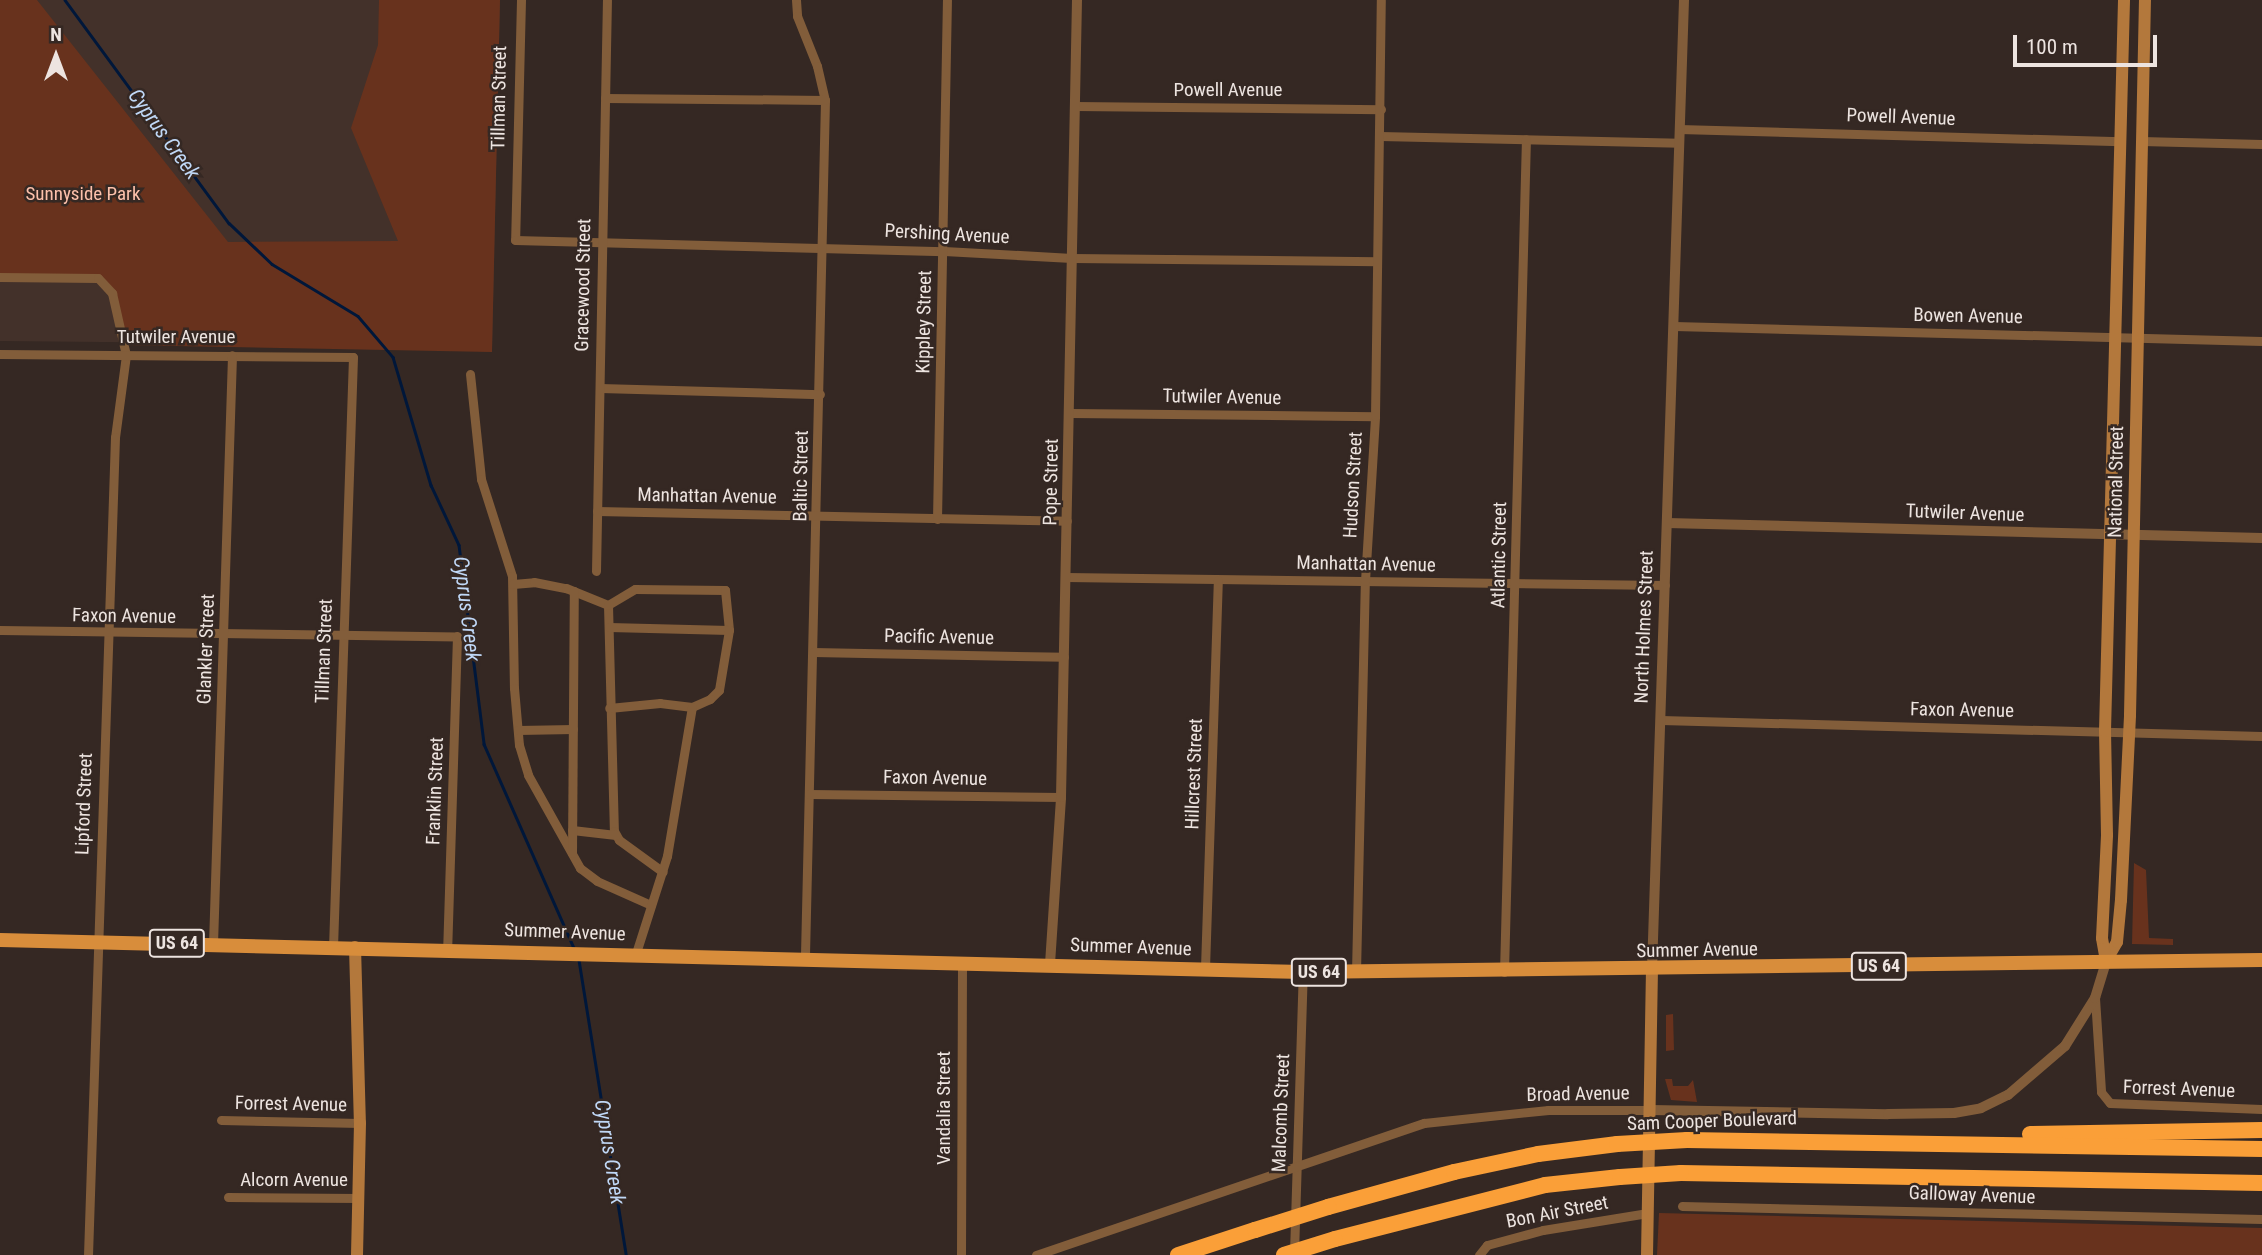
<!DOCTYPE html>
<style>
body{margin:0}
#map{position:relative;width:2262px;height:1255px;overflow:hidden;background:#352823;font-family:"Roboto Condensed",sans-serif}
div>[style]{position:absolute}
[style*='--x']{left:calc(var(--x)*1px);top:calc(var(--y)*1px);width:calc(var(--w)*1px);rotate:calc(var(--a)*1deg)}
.built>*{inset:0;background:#43312a}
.green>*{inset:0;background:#68321d}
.stream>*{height:2.5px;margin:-1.25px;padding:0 1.25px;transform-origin:1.25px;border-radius:1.25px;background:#00173a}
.minor>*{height:9px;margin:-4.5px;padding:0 4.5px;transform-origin:4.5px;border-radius:4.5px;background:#825d3a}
.tertiary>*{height:10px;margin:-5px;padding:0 5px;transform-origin:5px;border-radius:5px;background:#825d3a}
.secondary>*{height:12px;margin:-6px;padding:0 6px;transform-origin:6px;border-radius:6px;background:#b3783c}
.primary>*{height:14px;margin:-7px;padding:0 7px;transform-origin:7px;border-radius:7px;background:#d88d3b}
.motorway>*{height:16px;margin:-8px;padding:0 8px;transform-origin:8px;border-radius:8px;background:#fa9f38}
.motorway-bridge>*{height:16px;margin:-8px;padding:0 8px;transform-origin:8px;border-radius:8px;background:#fa9f38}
span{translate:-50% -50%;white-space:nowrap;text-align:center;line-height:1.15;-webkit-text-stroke:5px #352823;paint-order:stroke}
.shield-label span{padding:2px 5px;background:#352823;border:2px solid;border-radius:5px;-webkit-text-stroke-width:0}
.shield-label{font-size:18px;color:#ede4e0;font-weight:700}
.street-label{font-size:19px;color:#ede4e0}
.park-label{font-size:19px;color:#fdc1ab}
.water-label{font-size:21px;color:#c0d8f7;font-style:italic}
.north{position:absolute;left:21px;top:21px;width:70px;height:70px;-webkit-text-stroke:5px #352823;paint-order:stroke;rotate:0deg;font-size:19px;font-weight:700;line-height:28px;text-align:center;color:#ede4e0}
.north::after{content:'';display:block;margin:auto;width:24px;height:32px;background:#ede4e0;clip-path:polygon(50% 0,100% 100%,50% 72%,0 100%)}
.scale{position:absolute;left:2013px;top:35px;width:144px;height:32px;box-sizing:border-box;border:4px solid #ede4e0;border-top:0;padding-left:9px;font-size:21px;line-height:24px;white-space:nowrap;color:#ede4e0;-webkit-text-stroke:5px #352823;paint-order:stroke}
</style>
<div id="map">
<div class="built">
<div style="clip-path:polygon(0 0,500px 0,492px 352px,402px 345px,0 341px)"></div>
</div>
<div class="green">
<div style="clip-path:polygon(0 0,37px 0,228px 242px,398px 241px,351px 128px,378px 45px,379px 0,500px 0,492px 352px,122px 345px,112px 293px,98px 278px,0 277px)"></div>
<div style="clip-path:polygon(2134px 863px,2146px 870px,2149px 938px,2173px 939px,2173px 945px,2132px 944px)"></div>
<div style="clip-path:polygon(1673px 1014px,1674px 1050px,1666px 1051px,1666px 1015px)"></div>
<div style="clip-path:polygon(1665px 1079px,1672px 1079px,1673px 1086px,1688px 1086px,1693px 1080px,1697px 1102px,1671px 1100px)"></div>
<div style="clip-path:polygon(1659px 1213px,2262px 1228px,2262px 1255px,1657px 1255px)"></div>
</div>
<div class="stream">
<div style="--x:65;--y:0;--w:277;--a:53.7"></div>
<div style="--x:229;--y:223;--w:59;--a:43.6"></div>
<div style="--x:272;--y:264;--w:100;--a:31.2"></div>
<div style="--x:358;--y:316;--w:54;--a:49.5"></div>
<div style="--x:393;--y:357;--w:134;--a:73.5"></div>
<div style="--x:431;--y:485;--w:66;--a:65"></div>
<div style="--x:459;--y:545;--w:201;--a:82.8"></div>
<div style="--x:484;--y:744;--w:225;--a:66.2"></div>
<div style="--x:579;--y:960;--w:299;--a:80.9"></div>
</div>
<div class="minor">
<div style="--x:521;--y:0;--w:240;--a:91.4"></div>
<div style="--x:515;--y:240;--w:429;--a:1.5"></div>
<div style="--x:944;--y:251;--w:128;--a:3.1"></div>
<div style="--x:1072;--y:258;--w:305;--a:0.6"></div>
<div style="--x:796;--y:0;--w:16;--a:86"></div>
<div style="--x:797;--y:16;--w:54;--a:68.2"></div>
<div style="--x:817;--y:66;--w:35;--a:77"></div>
<div style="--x:825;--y:100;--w:857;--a:91.34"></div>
<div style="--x:605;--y:98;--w:220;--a:0.5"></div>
<div style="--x:1075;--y:106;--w:306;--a:0.6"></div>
<div style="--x:1679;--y:129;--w:442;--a:1.6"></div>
<div style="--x:1380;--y:136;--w:299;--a:1.3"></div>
<div style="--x:2141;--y:141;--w:121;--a:1.4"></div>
<div style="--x:0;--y:277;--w:98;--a:0.6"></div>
<div style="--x:98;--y:278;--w:21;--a:47"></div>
<div style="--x:112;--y:293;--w:64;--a:77.3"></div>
<div style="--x:126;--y:355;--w:83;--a:97.6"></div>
<div style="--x:115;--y:437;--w:818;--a:91.89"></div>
<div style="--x:1674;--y:326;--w:588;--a:1.46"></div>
<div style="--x:0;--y:354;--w:353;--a:0.5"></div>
<div style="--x:353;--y:357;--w:589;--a:91.94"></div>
<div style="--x:470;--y:374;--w:106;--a:84"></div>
<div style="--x:481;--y:479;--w:102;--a:72.3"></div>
<div style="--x:512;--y:576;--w:112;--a:89"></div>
<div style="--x:514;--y:688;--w:57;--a:85"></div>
<div style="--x:519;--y:745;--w:31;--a:73"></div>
<div style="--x:528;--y:775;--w:107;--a:60.8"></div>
<div style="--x:580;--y:868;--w:21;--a:37"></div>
<div style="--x:597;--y:881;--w:59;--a:24"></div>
<div style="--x:600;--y:388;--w:220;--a:1.6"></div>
<div style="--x:1070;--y:413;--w:305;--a:0.6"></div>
<div style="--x:597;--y:511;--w:470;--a:1.2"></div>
<div style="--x:937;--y:519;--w:519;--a:-88.9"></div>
<div style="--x:596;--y:571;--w:571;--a:-88.9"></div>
<div style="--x:1066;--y:577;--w:599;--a:0.77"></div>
<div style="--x:513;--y:584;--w:21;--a:-5"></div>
<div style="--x:534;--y:582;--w:33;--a:11"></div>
<div style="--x:566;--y:588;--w:45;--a:22"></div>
<div style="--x:608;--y:605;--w:226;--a:88.5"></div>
<div style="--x:614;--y:831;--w:10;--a:61"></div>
<div style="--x:619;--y:840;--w:54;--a:36"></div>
<div style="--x:608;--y:605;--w:31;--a:-31"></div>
<div style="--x:635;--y:589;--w:90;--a:0.6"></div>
<div style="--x:725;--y:590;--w:40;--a:84.3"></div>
<div style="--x:609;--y:627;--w:120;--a:1.4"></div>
<div style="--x:729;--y:630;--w:61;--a:99.5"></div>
<div style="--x:719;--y:690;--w:13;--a:135"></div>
<div style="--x:710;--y:699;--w:20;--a:156"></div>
<div style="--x:692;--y:707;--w:32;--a:-173"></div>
<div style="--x:660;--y:703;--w:51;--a:174.4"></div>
<div style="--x:0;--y:630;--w:457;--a:0.8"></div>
<div style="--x:457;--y:636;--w:312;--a:91.8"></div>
<div style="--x:813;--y:652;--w:251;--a:1.1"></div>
<div style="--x:1661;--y:720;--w:601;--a:1.52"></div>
<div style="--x:518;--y:730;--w:55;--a:-1"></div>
<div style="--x:809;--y:794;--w:252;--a:0.7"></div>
<div style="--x:572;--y:830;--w:44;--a:6.5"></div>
<div style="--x:572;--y:853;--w:262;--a:-89.6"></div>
<div style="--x:213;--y:944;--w:589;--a:-88.15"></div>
<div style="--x:636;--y:953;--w:102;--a:-72.3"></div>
<div style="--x:667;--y:856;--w:151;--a:-80.5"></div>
<div style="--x:1205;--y:968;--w:388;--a:-88.1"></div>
<div style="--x:1356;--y:972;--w:391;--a:-88.7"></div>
<div style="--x:1365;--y:581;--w:165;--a:-86.5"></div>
<div style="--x:1375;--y:416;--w:416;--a:-89.2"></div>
<div style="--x:1504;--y:972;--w:833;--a:-88.49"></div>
<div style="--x:2095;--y:998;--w:94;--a:86.3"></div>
<div style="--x:2101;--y:1092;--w:14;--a:51"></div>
<div style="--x:2110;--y:1103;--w:152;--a:2.3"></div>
<div style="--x:221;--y:1120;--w:139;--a:1.2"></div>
<div style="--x:228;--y:1197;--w:131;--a:0.4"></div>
<div style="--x:1682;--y:1206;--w:580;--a:1.28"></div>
<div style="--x:1294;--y:1253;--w:281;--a:-88.2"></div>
<div style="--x:961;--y:1255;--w:293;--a:-89.8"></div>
<div style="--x:1036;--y:1255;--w:410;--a:-18.8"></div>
<div style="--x:1424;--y:1123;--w:125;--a:-6"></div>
<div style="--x:1548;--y:1110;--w:103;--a:0"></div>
<div style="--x:1479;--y:1255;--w:13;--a:-51"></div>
<div style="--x:1487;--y:1245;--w:58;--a:-15"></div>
<div style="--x:1543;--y:1230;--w:106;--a:-9.2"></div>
</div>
<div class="tertiary">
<div style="--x:1667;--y:523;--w:595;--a:1.44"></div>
<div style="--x:1050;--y:964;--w:167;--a:-86.2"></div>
<div style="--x:1061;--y:797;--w:797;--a:-88.85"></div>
<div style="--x:1652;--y:970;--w:971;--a:-88.11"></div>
<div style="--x:1651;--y:1110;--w:237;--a:1"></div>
<div style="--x:1888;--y:1114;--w:66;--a:-0.9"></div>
<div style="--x:1954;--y:1113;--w:27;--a:-10"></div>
<div style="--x:1981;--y:1108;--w:30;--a:-26"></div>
<div style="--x:2008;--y:1095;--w:75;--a:-40.7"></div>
<div style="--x:2065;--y:1046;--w:57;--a:-58"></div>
<div style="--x:2095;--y:998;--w:39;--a:-73"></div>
</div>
<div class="secondary">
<div style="--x:355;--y:947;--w:176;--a:88.4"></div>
<div style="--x:360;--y:1123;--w:132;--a:91.3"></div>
<div style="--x:2106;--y:961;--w:22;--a:-60"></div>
<div style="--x:2117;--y:942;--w:42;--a:-84.6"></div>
<div style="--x:2121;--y:900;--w:185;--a:-87.2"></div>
<div style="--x:2130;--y:715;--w:715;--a:-88.8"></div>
<div style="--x:2106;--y:961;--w:23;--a:-100"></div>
<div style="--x:2102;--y:938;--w:103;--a:-87.2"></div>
<div style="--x:2107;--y:835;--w:104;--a:-91.1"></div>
<div style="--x:2105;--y:731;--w:731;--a:-88.51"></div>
<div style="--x:1647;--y:1255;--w:285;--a:-89"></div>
</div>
<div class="primary">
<div style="--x:0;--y:940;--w:1303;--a:1.41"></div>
<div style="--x:1303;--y:972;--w:959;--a:-0.72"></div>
</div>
<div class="motorway">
<div style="--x:2030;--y:1134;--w:232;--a:-1"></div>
<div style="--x:1687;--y:1140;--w:575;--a:0.9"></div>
<div style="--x:1681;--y:1173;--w:581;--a:0.99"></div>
<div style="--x:1328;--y:1207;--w:131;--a:-15.5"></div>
<div style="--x:1454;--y:1172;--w:86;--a:-12.1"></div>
<div style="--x:1538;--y:1154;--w:80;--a:-7.2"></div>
<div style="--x:1335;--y:1239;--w:217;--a:-14.4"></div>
<div style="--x:1545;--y:1185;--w:75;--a:-6.1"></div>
<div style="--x:1178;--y:1255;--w:81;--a:-18"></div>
</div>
<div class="motorway-bridge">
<div style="--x:1617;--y:1144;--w:70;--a:-3.3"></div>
<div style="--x:1620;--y:1177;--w:61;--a:-3.8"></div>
<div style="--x:1255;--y:1230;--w:77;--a:-17.5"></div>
<div style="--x:1284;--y:1255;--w:53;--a:-17.4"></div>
</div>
<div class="shield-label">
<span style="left:177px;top:943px">US 64</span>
<span style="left:1879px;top:966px">US 64</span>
<span style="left:1319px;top:972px">US 64</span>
</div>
<div class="street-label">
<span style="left:1228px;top:90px">Powell Avenue</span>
<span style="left:499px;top:98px;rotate:-89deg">Tillman Street</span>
<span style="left:1901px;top:117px;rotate:2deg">Powell Avenue</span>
<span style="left:947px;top:234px;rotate:3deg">Pershing Avenue</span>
<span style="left:583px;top:285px;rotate:-89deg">Gracewood Street</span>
<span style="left:1968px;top:316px;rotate:1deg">Bowen Avenue</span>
<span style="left:924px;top:322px;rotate:-89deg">Kippley Street</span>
<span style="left:176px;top:337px">Tutwiler Avenue</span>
<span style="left:1222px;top:397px;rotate:1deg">Tutwiler Avenue</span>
<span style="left:801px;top:476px;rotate:-89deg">Baltic Street</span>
<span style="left:1051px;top:482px;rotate:-89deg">Pope Street</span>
<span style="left:2116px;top:482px;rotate:-89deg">National Street</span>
<span style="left:1353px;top:485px;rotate:-87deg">Hudson Street</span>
<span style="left:707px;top:496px;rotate:1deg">Manhattan Avenue</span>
<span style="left:1965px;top:513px;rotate:2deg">Tutwiler Avenue</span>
<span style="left:1499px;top:555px;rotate:-89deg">Atlantic Street</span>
<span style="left:1366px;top:564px;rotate:1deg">Manhattan Avenue</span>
<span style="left:124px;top:616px;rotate:1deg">Faxon Avenue</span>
<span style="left:1644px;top:627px;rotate:-88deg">North Holmes Street</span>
<span style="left:939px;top:637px;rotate:1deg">Pacific Avenue</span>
<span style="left:206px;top:649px;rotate:-88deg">Glankler Street</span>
<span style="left:324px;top:651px;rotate:-88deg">Tillman Street</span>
<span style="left:1962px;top:710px;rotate:1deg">Faxon Avenue</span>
<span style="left:1194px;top:774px;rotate:-88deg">Hillcrest Street</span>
<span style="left:935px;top:778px;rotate:1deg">Faxon Avenue</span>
<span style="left:435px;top:791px;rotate:-88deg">Franklin Street</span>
<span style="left:84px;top:804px;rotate:-88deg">Lipford Street</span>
<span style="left:565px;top:932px;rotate:2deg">Summer Avenue</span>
<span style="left:1131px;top:947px;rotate:2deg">Summer Avenue</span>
<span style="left:1697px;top:950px;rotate:-1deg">Summer Avenue</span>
<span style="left:2179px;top:1089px;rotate:2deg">Forrest Avenue</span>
<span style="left:1578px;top:1094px;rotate:-1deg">Broad Avenue</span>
<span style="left:291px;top:1104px;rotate:1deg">Forrest Avenue</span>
<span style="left:944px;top:1108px;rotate:-90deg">Vandalia Street</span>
<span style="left:1281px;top:1113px;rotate:-88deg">Malcomb Street</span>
<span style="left:1712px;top:1121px;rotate:-2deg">Sam Cooper Boulevard</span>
<span style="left:294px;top:1180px">Alcorn Avenue</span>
<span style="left:1972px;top:1195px;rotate:2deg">Galloway Avenue</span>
<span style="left:1557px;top:1212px;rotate:-11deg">Bon Air Street</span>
</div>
<div class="park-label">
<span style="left:83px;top:194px">Sunnyside Park</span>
</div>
<div class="water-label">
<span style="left:164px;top:134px;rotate:54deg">Cyprus Creek</span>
<span style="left:467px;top:609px;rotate:83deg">Cyprus Creek</span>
<span style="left:610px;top:1152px;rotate:81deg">Cyprus Creek</span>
</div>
<div class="north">N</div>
<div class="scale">100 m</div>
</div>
